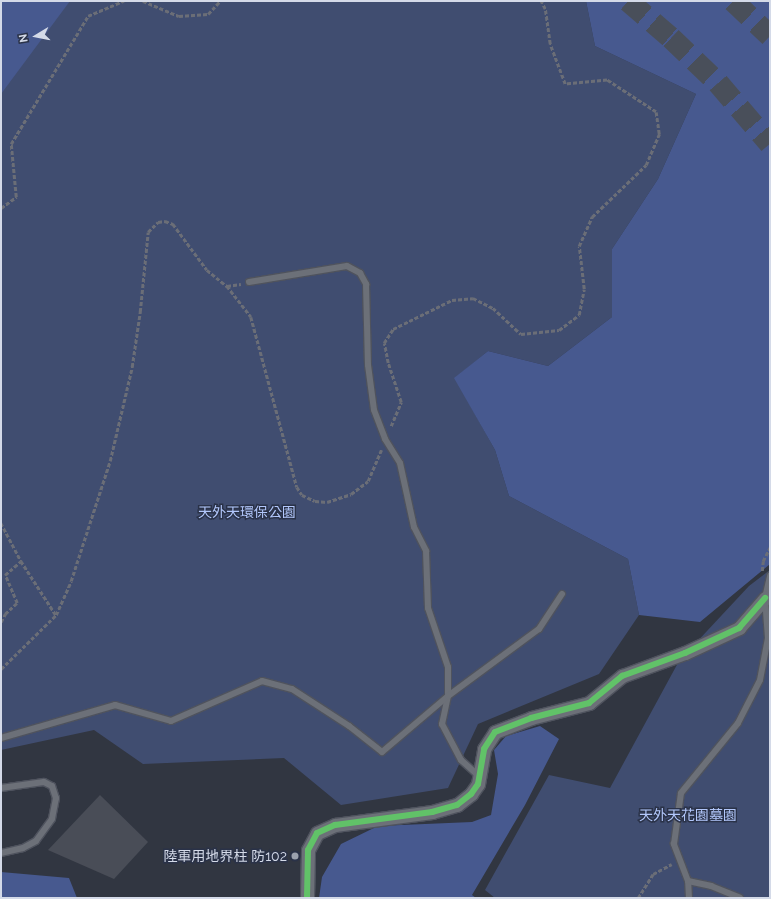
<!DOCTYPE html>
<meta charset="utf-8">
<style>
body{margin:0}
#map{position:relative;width:771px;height:899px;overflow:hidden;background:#313641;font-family:Raleway,"Noto Sans TC",sans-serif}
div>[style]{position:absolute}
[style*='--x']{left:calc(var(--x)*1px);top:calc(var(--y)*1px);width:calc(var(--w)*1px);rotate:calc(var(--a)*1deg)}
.green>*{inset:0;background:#404d70}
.forest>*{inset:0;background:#47598f}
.building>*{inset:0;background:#494d57}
.highway-tunnel>*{height:22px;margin-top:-11px;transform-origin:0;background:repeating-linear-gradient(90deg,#494f5a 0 22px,transparent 0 33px)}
.path>*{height:2.5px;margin-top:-1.25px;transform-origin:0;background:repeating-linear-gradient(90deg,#6b6e77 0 4px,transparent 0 6px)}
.roads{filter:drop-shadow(1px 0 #4f535e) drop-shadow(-1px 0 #4f535e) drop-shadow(0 1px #4f535e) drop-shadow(0 -1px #4f535e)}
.lane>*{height:6px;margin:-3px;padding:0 3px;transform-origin:3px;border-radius:3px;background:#6c7078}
.street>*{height:13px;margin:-6.5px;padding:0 6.5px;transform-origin:6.5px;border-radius:6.5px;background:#6c7078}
.cycleway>*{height:6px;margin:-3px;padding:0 3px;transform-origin:3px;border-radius:3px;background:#61c268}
.dots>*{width:11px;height:11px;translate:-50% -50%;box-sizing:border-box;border:2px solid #2a3248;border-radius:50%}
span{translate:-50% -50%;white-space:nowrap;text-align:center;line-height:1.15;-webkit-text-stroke:3px #2a3248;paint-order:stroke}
.park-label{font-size:14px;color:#b2c7fb}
.poi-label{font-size:14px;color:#d4dae8}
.right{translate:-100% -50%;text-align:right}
.frame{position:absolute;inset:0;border:2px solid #d4dae8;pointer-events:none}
.north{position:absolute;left:16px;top:16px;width:40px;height:40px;-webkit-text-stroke:3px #2a3248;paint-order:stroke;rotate:260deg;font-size:11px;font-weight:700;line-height:16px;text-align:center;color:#d4dae8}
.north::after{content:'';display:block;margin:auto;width:14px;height:18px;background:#d4dae8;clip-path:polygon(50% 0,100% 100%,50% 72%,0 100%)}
</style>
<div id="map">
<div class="green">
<div style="clip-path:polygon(68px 1px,586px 1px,595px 46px,696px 94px,658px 179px,612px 249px,612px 317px,548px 366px,488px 351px,455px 378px,495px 450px,509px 496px,628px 559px,639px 615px,599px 674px,478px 724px,448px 788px,341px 805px,284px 758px,143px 764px,94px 730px,1px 750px,1px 88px)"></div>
<div style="clip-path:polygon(770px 570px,770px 898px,495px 898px,485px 890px,549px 775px,610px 788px,679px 661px,749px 586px)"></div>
</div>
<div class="forest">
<div style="clip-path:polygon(1px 1px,70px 1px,1px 94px)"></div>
<div style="clip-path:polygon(586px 1px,770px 1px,770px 564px,700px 622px,639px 615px,628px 559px,509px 496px,495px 450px,454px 378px,488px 351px,548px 366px,612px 317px,612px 249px,658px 179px,696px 94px,595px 46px)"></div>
<div style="clip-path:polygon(540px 726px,559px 739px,525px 805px,472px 895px,476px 898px,319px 898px,322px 877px,341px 844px,378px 826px,472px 822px,491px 815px,498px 774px,494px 750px,506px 736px)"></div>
<div style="clip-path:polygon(1px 872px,69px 878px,77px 898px,1px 898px)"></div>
</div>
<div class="building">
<div style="clip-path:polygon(100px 795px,148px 842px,114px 879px,48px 850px)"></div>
</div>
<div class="highway-tunnel">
<div style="--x:628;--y:1;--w:57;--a:40.7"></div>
<div style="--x:671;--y:38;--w:65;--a:43.8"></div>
<div style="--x:718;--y:83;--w:80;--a:49.6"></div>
<div style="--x:733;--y:1;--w:51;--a:43.4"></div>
</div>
<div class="path">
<div style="--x:143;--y:1;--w:39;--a:23"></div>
<div style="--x:179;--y:16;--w:29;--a:-4"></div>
<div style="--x:208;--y:14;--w:18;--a:-47"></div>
<div style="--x:1;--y:208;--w:19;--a:-36"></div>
<div style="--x:16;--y:197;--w:53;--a:-95.4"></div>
<div style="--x:11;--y:144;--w:149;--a:-59"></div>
<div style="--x:88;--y:16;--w:39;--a:-23"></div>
<div style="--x:227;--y:286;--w:14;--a:-8"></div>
<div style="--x:391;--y:426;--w:26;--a:-67"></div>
<div style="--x:401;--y:402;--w:41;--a:-108.4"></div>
<div style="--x:388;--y:363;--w:20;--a:-101"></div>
<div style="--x:384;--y:343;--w:17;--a:-57"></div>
<div style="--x:393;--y:329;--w:66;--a:-26.2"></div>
<div style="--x:452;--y:300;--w:21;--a:-5"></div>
<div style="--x:473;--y:298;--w:22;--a:27"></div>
<div style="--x:493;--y:308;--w:38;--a:43"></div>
<div style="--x:521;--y:334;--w:38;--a:-6"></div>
<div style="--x:559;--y:330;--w:25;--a:-37"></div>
<div style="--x:579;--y:315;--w:26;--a:-79"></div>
<div style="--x:584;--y:289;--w:43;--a:-96.6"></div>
<div style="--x:579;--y:246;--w:32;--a:-66"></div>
<div style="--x:592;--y:217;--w:75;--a:-43.9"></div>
<div style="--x:646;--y:165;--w:34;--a:-67"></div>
<div style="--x:659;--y:134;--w:22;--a:-98"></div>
<div style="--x:656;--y:112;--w:59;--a:-146.9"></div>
<div style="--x:607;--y:80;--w:42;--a:174.6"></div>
<div style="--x:565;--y:84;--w:43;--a:-110.6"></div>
<div style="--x:550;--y:44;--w:35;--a:-98"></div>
<div style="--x:545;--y:9;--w:9;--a:-117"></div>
<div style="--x:1;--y:523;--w:43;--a:62.2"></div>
<div style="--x:21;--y:561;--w:64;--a:57.1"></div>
<div style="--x:762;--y:571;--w:10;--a:-84"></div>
<div style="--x:763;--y:561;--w:16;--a:-63"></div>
<div style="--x:1;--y:622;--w:9;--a:-63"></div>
<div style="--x:5;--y:614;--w:16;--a:-43"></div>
<div style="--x:17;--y:603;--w:30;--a:-113"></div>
<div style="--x:5;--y:575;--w:21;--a:-41"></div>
<div style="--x:1;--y:669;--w:77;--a:-44.5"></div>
<div style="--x:56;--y:615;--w:37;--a:-66"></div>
<div style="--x:71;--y:581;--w:126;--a:-72"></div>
<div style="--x:110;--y:461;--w:97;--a:-76.8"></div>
<div style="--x:132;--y:367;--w:56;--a:-81.7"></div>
<div style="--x:140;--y:312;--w:80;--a:-84.3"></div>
<div style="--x:148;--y:232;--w:14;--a:-45"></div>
<div style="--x:158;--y:222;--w:7;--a:-8"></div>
<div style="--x:165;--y:221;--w:9;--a:21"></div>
<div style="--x:173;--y:224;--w:57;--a:53.5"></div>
<div style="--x:207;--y:270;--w:26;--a:39"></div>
<div style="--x:227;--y:286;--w:39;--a:52"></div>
<div style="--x:251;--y:317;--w:176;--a:74.9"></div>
<div style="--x:297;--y:487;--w:9;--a:58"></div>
<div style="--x:302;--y:495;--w:14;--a:25"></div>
<div style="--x:315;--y:501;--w:12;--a:5"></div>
<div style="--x:327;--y:502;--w:25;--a:-18"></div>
<div style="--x:351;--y:494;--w:21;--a:-37"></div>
<div style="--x:368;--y:481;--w:34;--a:-67"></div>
<div style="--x:638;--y:898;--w:28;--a:-58"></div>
<div style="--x:653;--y:874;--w:21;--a:-28"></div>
</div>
<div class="roads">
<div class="lane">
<div style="--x:249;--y:282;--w:99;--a:-9.3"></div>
<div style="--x:347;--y:266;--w:15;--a:28"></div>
<div style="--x:360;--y:273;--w:13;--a:61"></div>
<div style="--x:366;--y:284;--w:81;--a:88.6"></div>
<div style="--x:368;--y:365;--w:45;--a:82.4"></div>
<div style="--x:374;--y:410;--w:31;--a:69"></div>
<div style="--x:385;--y:439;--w:28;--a:58"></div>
<div style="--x:400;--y:463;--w:66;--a:77.7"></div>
<div style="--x:414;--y:527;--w:27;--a:63"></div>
<div style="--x:426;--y:551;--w:57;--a:88"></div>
<div style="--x:428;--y:608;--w:62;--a:71.3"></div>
<div style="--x:448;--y:667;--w:29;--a:90"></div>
<div style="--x:448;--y:696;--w:29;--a:102"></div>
<div style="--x:442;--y:724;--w:41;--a:62.2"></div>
<div style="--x:461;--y:760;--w:24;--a:42"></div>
<div style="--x:1;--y:738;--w:119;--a:-16.1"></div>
<div style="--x:115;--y:705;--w:58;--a:15.9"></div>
<div style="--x:171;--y:721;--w:99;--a:-23.7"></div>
<div style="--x:262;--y:681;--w:31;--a:15"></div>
<div style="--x:292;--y:689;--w:68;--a:33"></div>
<div style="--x:349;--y:726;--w:42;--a:38.2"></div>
<div style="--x:382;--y:752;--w:87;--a:-40.3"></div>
<div style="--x:448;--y:696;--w:113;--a:-36.4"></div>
<div style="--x:539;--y:629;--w:42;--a:-56.7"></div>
<div style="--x:1;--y:788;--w:43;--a:-7.9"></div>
<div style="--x:44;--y:782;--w:9;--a:27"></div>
<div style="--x:52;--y:786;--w:13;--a:72"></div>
<div style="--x:56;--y:798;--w:21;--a:101"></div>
<div style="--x:52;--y:819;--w:27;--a:126"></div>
<div style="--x:36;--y:841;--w:15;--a:152"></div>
<div style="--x:23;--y:848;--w:23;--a:167"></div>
<div style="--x:688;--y:881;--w:24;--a:12"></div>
<div style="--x:711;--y:886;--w:31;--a:22"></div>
<div style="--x:689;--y:898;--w:17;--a:-93"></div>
<div style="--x:688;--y:881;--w:40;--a:-111"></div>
<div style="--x:674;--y:844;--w:51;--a:-82.2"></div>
<div style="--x:681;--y:793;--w:90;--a:-50.8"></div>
<div style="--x:738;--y:723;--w:48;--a:-62.9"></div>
<div style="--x:760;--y:680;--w:43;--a:-79.2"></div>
<div style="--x:768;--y:638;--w:40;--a:-94.3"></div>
<div style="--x:765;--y:598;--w:23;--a:-77"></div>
</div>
<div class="street">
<div style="--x:307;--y:898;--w:48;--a:-88.8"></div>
<div style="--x:308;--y:850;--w:19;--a:-62"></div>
<div style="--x:317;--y:833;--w:20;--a:-24"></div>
<div style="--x:335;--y:825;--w:98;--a:-7.6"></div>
<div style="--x:432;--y:812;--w:26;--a:-16"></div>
<div style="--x:457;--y:805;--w:18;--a:-38"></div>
<div style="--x:471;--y:794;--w:12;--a:-55"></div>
<div style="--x:478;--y:784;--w:36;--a:-80"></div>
<div style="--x:484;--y:749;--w:20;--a:-57"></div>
<div style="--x:495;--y:732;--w:39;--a:-21"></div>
<div style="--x:531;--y:718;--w:60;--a:-14.5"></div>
<div style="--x:589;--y:703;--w:43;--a:-39.3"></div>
<div style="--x:622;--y:676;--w:67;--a:-20.1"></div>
<div style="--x:685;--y:653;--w:60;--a:-24.8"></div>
<div style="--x:739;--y:628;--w:40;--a:-49"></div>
</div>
</div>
<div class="cycleway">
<div style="--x:307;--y:898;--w:48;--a:-88.8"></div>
<div style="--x:308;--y:850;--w:19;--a:-62"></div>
<div style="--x:317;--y:833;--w:20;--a:-24"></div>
<div style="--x:335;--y:825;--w:98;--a:-7.6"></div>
<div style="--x:432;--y:812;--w:26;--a:-16"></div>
<div style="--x:457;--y:805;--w:18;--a:-38"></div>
<div style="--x:471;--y:794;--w:12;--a:-55"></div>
<div style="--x:478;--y:784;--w:36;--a:-80"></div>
<div style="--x:484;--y:749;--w:20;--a:-57"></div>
<div style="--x:495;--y:732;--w:39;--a:-21"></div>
<div style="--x:531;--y:718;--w:60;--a:-14.5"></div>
<div style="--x:589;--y:703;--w:43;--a:-39.3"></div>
<div style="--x:622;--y:676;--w:67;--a:-20.1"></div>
<div style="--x:685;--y:653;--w:60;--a:-24.8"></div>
<div style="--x:739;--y:628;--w:40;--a:-49"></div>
</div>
<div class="dots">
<div style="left:295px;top:856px;background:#9ba1ae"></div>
</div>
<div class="park-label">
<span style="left:247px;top:512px">天外天環保公園</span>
<span style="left:688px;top:815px">天外天花園墓園</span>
</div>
<div class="poi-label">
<span class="right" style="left:287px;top:856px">陸軍用地界柱 防102</span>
</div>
<div class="frame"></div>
<div class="north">N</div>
</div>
